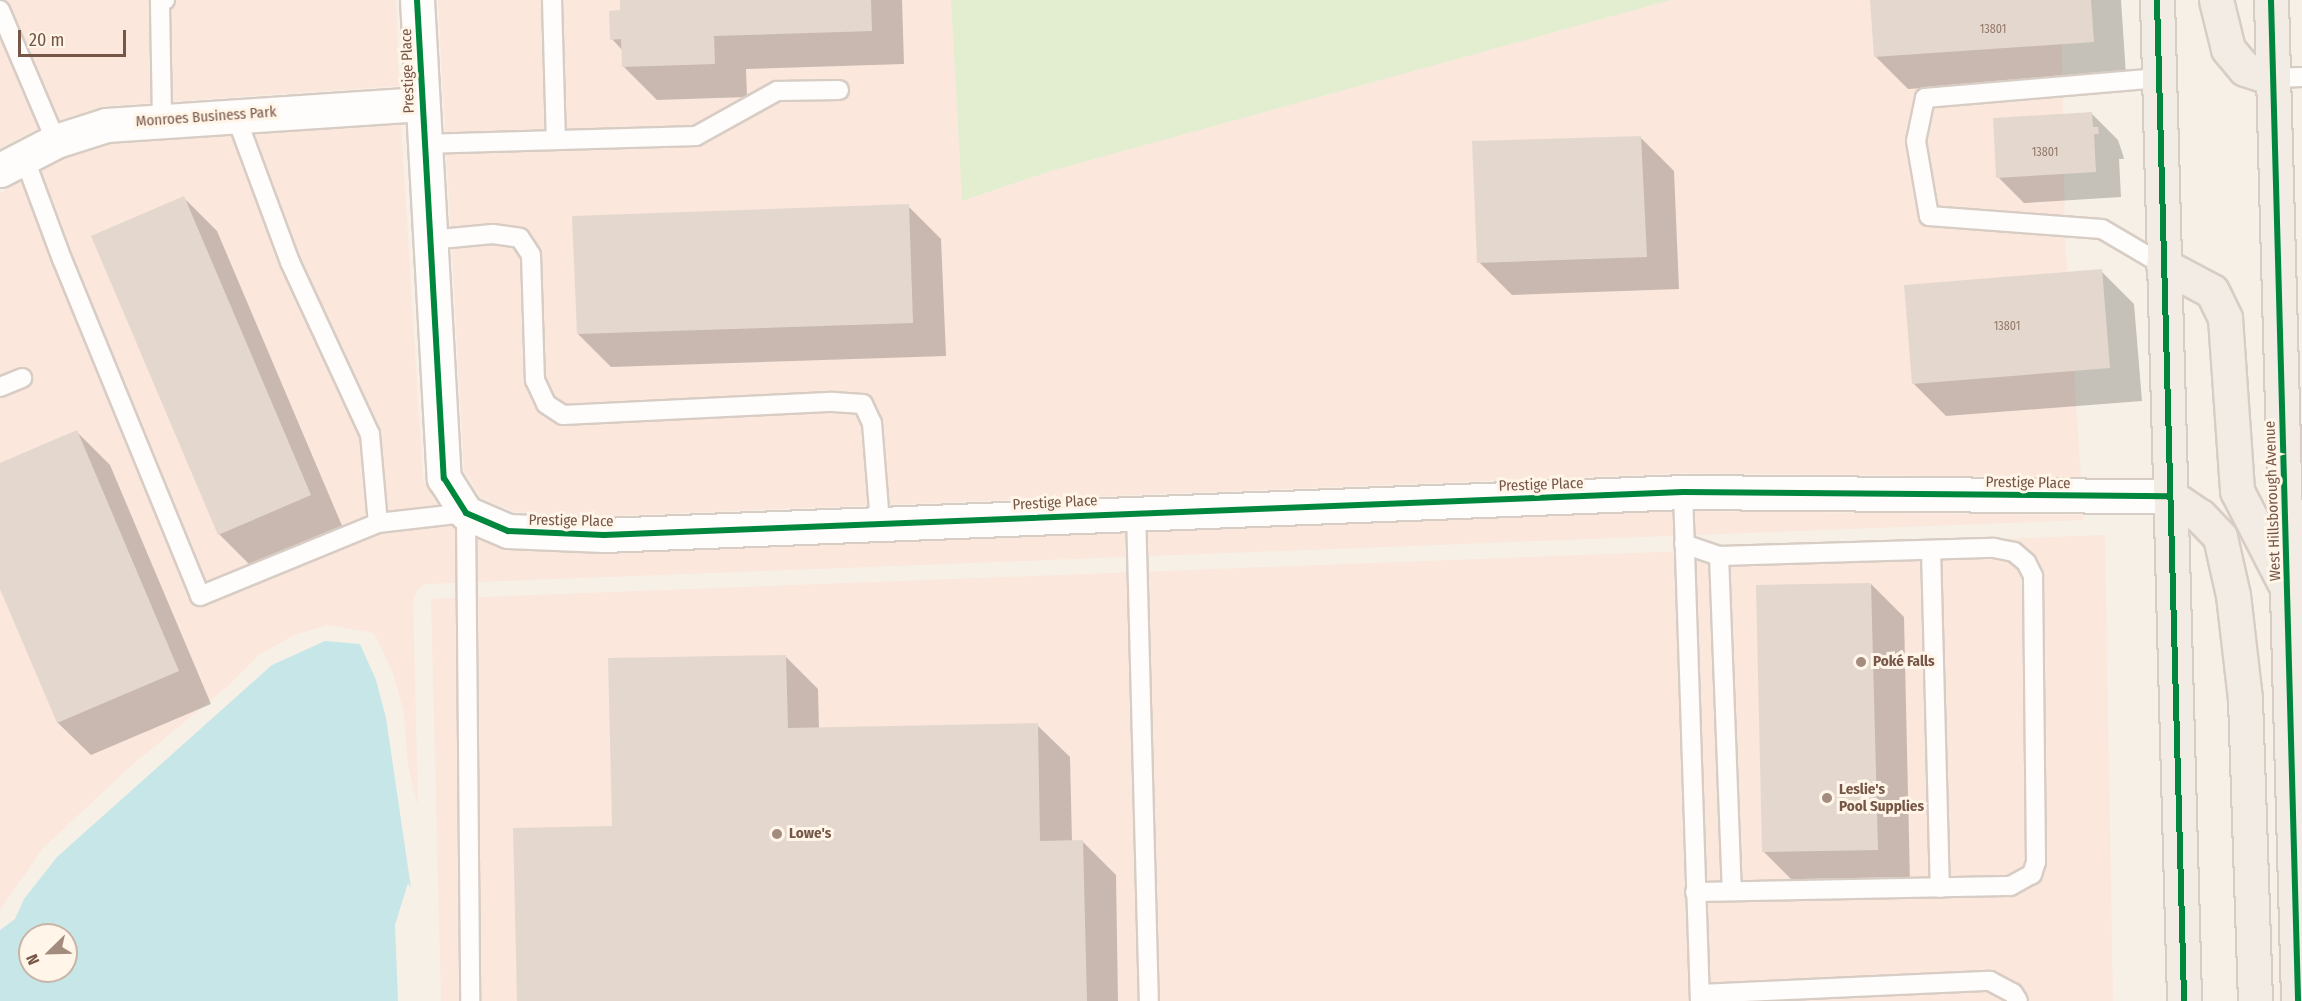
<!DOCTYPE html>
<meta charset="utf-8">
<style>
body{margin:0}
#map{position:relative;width:2302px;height:1001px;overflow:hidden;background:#f7f0e7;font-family:"Fira Sans Condensed",sans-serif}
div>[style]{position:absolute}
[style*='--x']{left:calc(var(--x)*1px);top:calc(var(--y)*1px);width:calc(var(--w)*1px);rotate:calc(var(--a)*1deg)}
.commercial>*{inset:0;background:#fbe7dc}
.green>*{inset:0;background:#e3eed0}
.water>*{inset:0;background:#c7e6e8}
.shadow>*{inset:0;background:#0003}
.building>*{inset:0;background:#e4d8ce}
.roads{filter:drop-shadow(2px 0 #d8cdc5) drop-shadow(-2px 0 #d8cdc5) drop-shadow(0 2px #d8cdc5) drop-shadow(0 -2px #d8cdc5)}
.service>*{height:18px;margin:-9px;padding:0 9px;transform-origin:9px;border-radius:9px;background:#fefdfb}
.minor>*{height:33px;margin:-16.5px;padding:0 16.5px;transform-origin:16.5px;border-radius:16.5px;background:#fefdfb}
.primary>*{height:33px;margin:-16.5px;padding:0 16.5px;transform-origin:16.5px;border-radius:16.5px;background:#f2ece4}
.cycleway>*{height:6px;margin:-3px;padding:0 3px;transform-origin:3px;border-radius:3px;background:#00873e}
.dots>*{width:16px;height:16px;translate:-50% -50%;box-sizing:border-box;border:3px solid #fff5e8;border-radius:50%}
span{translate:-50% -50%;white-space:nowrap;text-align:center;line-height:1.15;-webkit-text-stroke:6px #fff5e8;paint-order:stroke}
.number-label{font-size:12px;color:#93786a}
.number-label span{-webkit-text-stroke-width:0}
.street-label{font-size:15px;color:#765646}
.poi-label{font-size:15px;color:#765646;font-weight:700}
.left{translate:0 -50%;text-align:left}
.north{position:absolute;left:18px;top:923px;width:60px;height:60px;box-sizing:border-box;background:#fff5e8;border:2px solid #c8b5a7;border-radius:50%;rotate:247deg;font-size:16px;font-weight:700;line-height:24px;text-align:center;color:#765646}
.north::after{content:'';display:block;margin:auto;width:21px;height:27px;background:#a38c7e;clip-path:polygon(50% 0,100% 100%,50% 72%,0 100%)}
.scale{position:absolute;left:18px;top:30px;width:108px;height:27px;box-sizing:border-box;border:3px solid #765646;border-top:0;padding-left:8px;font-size:18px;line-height:21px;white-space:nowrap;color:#765646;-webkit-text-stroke:4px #fff5e8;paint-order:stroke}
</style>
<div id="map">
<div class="commercial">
<div style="clip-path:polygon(0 0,396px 0,399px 86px,105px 106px,47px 124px,0 148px)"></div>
<div style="clip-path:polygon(438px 0,951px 0,962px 201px,1051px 171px,1671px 0,2061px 0,2065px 239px,2081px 477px,1684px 473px,605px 516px,515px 512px,481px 498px,464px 471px)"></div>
<div style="clip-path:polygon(401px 124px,423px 480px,449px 524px,506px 550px,603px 554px,1682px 511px,2083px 515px,2083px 520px,426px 584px,417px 590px,413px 601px,418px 807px,408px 765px,404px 713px,393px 673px,374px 633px,328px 625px,294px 635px,259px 655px,228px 686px,132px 765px,43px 848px,0 910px,0 193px,63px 158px,108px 143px)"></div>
<div style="clip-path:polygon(2105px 535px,2113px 1001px,441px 1001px,431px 599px)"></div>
</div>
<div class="green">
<div style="clip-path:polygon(951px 0,1671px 0,1051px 171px,962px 201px)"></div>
</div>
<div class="water">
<div style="clip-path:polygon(evenodd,325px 641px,360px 644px,376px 680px,386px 718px,411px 888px,408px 883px,395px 925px,398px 1001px,0 1001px,0 930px,15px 919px,24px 899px,57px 857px,272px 665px,325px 641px,30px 935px,66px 935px,66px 971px,30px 971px,30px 935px)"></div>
</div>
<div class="shadow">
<div style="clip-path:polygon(621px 0,902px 0,904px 64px,746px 69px,747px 97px,657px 100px,624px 67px,623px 51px,612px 39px,622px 11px)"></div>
<div style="clip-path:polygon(1871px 0,2121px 0,2126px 75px,1908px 89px,1875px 56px)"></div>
<div style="clip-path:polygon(2092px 114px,2118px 140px,2123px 155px,2124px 159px,2119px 159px,2121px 197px,2024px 203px,1998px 177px)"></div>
<div style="clip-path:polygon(1641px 138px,1674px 171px,1679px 289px,1512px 295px,1479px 262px)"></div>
<div style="clip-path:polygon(184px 198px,217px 231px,343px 528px,252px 567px,219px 534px)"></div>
<div style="clip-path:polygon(908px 206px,941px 239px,946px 356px,611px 367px,578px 334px)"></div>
<div style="clip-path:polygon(2101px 271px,2134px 304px,2142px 401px,1946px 416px,1913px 383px)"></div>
<div style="clip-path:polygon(77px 432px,110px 465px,211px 704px,91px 755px,58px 723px,0 585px,0 464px)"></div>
<div style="clip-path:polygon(1871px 584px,1904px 617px,1910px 882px,1796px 884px,1764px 852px)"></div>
<div style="clip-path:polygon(785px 656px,818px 689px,819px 729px,1037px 725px,1070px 757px,1072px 842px,1083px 842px,1116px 875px,1118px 1001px,518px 1001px,613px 827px)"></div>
</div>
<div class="building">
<div style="clip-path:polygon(620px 0,871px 0,872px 31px,714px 36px,715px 64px,622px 67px,621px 39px,610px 40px,609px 11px,620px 10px)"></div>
<div style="clip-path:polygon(1870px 0,2091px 0,2094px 42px,1874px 57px)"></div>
<div style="clip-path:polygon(2092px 112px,2093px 127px,2098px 127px,2099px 134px,2094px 134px,2096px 172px,1996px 178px,1993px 118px)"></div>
<div style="clip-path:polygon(1641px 136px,1647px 257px,1477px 263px,1472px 141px)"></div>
<div style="clip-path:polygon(184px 196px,311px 495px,218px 535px,91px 236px)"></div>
<div style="clip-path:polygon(909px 204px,913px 323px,577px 334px,572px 216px)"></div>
<div style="clip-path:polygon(2102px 269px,2110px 368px,1912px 384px,1904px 285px)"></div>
<div style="clip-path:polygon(77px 430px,179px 671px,57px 723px,0 589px,0 463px)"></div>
<div style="clip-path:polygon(1871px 583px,1878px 850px,1762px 852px,1756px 585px)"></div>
<div style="clip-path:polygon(786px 655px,788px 728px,1038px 723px,1040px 841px,1083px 840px,1087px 1001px,517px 1001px,513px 828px,612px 826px,608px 658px)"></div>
</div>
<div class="roads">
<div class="service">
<div style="--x:552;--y:0;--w:140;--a:88.4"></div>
<div style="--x:0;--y:10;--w:142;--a:66.9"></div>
<div style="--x:2159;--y:78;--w:235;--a:175.1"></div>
<div style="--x:1925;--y:98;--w:44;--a:101.8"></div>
<div style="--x:1916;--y:141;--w:76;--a:80.2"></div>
<div style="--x:1929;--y:216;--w:173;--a:4.3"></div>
<div style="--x:2102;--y:229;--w:71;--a:30.5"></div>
<div style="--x:2273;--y:78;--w:29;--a:-2"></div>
<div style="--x:235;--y:114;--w:158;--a:69.6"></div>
<div style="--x:290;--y:262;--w:190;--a:65.1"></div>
<div style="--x:370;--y:434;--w:89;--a:84.9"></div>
<div style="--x:378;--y:523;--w:89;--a:-6.5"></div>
<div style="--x:466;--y:513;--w:488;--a:89.5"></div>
<div style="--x:162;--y:119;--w:119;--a:-91"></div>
<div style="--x:160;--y:0;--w:5;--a:0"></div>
<div style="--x:423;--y:144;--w:273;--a:-1.7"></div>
<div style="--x:696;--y:136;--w:93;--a:-29.1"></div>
<div style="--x:777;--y:91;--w:62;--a:-0.9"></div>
<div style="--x:24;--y:157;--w:109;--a:69.6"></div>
<div style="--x:62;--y:259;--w:364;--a:67.7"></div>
<div style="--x:200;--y:596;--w:192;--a:-22.3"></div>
<div style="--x:429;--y:240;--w:64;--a:-5.4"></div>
<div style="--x:493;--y:234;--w:27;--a:8"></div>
<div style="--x:520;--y:238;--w:20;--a:57"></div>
<div style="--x:531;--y:255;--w:125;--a:88.2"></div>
<div style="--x:535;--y:380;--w:26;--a:65"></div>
<div style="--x:546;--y:404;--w:20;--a:33"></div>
<div style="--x:563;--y:415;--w:270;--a:-2.8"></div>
<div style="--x:833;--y:402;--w:30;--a:4"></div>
<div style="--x:863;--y:404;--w:21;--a:65"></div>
<div style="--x:872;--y:423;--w:100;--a:85.4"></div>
<div style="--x:0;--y:387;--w:24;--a:-22"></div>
<div style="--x:1683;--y:492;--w:509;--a:88.09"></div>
<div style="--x:1136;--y:511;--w:490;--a:88.5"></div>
<div style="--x:1684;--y:544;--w:37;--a:19"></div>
<div style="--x:1719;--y:556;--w:275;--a:-1.7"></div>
<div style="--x:1994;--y:548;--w:20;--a:11"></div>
<div style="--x:2014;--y:552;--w:16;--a:40"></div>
<div style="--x:2026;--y:562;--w:16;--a:63"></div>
<div style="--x:2033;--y:576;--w:286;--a:89.4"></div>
<div style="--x:2036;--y:862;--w:13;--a:108"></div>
<div style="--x:2032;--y:874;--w:25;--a:151"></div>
<div style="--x:2010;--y:886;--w:315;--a:178.9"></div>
<div style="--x:1931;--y:550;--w:338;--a:88.5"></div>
<div style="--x:1719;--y:556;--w:335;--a:87.8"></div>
<div style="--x:1700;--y:994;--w:290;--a:-2.6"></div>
<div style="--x:1990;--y:981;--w:26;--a:28"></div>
<div style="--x:2013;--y:993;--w:9;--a:58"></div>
</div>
<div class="minor">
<div style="--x:417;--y:0;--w:479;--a:86.8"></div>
<div style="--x:444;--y:478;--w:41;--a:57.8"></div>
<div style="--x:466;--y:513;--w:46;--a:23.2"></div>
<div style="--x:508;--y:531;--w:96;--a:2.4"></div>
<div style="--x:604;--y:535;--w:1080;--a:-2.28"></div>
<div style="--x:1683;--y:492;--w:487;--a:0.5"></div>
<div style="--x:0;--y:170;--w:63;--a:-27.4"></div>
<div style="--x:56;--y:141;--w:52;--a:-17.7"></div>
<div style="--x:106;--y:125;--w:316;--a:-3.8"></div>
</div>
<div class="primary">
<div style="--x:2157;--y:0;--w:1001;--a:88.45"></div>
<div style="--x:2216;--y:0;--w:50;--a:76.2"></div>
<div style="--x:2228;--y:49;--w:26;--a:50"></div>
<div style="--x:2245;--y:69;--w:29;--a:18"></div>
<div style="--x:2271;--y:0;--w:1001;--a:88.45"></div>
<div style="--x:2163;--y:265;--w:55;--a:28"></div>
<div style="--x:2212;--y:291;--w:30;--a:64"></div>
<div style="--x:2225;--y:318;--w:173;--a:86"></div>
<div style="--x:2237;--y:491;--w:102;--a:62.7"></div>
<div style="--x:2170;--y:496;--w:36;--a:34"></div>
<div style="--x:2200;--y:516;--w:29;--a:46"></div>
<div style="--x:2220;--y:537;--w:59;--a:77.4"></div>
<div style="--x:2233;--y:595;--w:105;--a:83.4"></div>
<div style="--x:2245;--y:699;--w:302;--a:88.1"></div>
</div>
</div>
<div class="cycleway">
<div style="--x:417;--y:0;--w:479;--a:86.8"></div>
<div style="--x:444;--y:478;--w:41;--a:57.8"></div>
<div style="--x:466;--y:513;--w:46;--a:23.2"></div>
<div style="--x:508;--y:531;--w:96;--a:2.4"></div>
<div style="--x:604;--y:535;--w:1080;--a:-2.28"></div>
<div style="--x:1683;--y:492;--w:487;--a:0.5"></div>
<div style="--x:2157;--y:0;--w:1001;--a:88.45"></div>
<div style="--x:2271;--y:0;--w:1001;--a:88.45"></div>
</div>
<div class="dots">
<div style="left:1861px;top:662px;background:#a38c7e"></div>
<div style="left:1827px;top:798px;background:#a38c7e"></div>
<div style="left:777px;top:834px;background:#a38c7e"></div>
</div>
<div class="number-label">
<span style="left:1993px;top:30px">13801</span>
<span style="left:2045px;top:153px">13801</span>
<span style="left:2007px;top:327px">13801</span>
</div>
<div class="street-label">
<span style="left:408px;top:71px;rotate:-92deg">Prestige Place</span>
<span style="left:206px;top:117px;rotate:-4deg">Monroes Business Park</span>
<span style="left:2028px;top:483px;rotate:1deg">Prestige Place</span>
<span style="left:1541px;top:485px;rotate:-2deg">Prestige Place</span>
<span style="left:2273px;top:501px;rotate:-92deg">West Hillsborough Avenue</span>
<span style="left:1055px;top:503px;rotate:-3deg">Prestige Place</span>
<span style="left:571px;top:521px;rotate:1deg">Prestige Place</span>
</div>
<div class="poi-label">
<span class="left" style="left:1873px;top:662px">Poké Falls</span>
<span class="left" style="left:1839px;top:798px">Leslie's<br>Pool Supplies</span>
<span class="left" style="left:789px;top:834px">Lowe's</span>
</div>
<div class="north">N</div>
<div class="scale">20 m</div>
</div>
